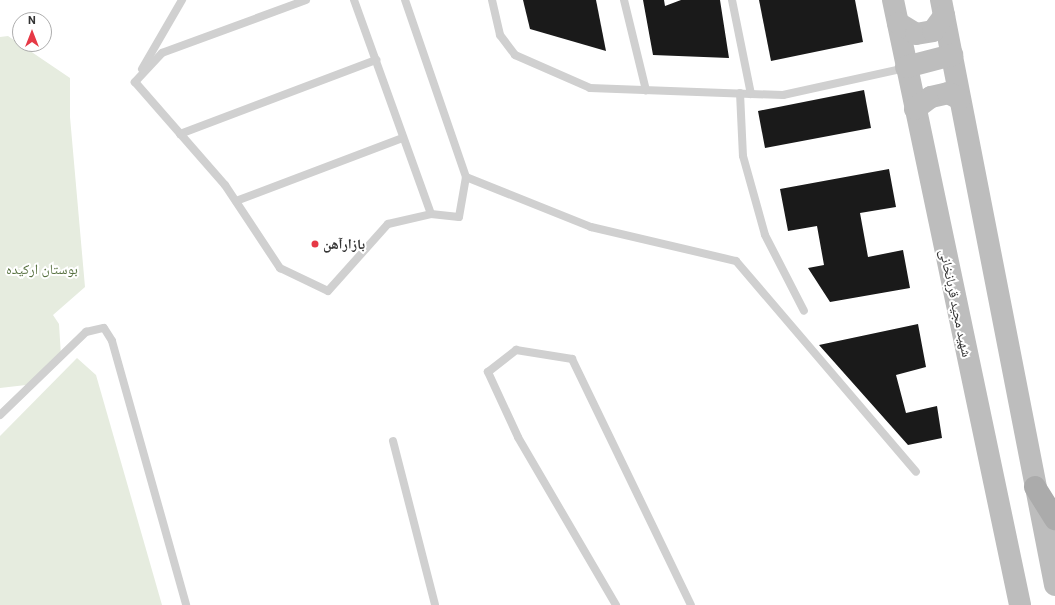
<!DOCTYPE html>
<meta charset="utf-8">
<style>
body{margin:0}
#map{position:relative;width:1055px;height:605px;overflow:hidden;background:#fff;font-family:Roboto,"Noto Naskh Arabic",sans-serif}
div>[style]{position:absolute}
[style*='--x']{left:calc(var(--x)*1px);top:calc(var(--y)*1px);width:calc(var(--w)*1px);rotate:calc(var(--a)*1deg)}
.green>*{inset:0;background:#e6ecdf}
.building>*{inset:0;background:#1a1a1a}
.lane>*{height:8px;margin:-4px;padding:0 4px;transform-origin:4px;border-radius:4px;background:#d0d0d0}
.secondary>*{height:22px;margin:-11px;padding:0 11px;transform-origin:11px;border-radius:11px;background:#bdbdbd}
.primary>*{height:22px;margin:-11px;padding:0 11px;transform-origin:11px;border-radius:11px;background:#ababab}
.dots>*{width:11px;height:11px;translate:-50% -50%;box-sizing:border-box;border:2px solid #fff;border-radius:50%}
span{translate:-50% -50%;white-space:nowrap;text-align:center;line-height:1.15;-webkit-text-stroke:4px #fff;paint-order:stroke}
.poi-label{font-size:14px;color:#333;font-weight:700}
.left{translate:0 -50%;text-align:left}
.park-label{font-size:14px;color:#56703f}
.street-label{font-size:14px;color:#333}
.north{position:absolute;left:12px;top:12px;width:40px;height:40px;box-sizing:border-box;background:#fff;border:1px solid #adadad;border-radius:50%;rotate:0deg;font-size:11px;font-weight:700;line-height:16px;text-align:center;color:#333}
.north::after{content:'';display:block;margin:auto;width:14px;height:18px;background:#e63946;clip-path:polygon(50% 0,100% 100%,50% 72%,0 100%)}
</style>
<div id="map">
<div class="green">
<div style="clip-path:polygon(8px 36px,70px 78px,70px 117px,85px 287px,53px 315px,59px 324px,61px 356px,26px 385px,0 388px,0 37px)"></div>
<div style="clip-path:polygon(77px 358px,96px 375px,162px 605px,0 605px,0 436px)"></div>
</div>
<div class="building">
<div style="clip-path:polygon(523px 0,596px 0,606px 51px,530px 29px)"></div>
<div style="clip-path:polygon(643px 0,664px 0,665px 6px,681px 0,720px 0,729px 58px,653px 55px)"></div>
<div style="clip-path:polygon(759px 0,855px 0,863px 42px,771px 61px)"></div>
<div style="clip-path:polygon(864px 90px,871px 128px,765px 148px,758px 111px)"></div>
<div style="clip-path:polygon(889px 169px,896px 207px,860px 213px,868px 257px,903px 250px,910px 288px,830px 302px,808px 268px,824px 265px,817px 226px,788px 231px,780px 189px)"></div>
<div style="clip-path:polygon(918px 324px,926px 367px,896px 375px,906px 413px,937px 406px,942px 438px,908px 445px,819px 345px)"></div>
</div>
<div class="lane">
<div style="--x:306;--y:0;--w:153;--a:159.8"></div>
<div style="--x:162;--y:53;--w:40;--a:133"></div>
<div style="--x:135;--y:82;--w:137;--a:48.9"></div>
<div style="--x:225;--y:185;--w:100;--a:56.5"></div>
<div style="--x:280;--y:268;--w:53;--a:25.6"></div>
<div style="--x:328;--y:291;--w:90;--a:-48.2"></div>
<div style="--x:388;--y:224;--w:44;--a:-13.1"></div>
<div style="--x:431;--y:214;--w:28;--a:6"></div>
<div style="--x:459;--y:217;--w:41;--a:-80.1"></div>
<div style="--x:466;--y:177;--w:187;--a:-109"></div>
<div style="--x:354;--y:0;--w:227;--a:70.2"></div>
<div style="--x:492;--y:0;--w:36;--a:77"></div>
<div style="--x:500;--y:35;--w:25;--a:53"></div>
<div style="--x:515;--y:55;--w:82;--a:23.7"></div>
<div style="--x:590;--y:88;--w:193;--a:2.1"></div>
<div style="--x:783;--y:95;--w:126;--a:-12.4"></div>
<div style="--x:624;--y:0;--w:93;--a:76.3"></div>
<div style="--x:732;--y:0;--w:96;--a:78.6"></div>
<div style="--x:142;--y:69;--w:80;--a:-59.9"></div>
<div style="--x:740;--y:93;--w:63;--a:87.3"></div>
<div style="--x:743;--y:156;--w:82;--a:74.4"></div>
<div style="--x:765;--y:235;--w:85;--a:62.8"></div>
<div style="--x:180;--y:134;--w:210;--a:-20.7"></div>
<div style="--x:466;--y:177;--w:135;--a:21.8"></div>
<div style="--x:591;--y:227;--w:149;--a:13.2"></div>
<div style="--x:736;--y:261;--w:277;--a:49.5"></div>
<div style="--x:236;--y:201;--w:178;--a:-20.7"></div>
<div style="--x:0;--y:415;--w:120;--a:-44"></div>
<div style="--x:86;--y:332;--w:18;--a:-13"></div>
<div style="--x:104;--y:328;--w:15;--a:58"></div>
<div style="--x:112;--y:341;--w:274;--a:74.3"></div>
<div style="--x:393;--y:441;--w:169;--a:75.6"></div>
<div style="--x:616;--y:605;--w:194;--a:-120.3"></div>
<div style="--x:518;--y:437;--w:72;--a:-114.8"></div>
<div style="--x:488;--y:372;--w:36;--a:-38"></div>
<div style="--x:516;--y:350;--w:57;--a:9.1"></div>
<div style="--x:572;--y:359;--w:273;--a:64.2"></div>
</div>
<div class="secondary">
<div style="--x:893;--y:0;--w:618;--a:78.14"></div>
<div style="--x:941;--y:0;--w:596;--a:78.97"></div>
<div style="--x:898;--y:23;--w:21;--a:31"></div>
<div style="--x:916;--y:34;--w:17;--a:-10"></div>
<div style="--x:933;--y:31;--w:19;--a:-54"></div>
<div style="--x:906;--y:67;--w:48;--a:-14.6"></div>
<div style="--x:915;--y:109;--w:20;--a:-37"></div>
<div style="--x:931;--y:97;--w:17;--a:-13"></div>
<div style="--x:948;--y:93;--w:13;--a:27"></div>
</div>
<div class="primary">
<div style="--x:1035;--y:487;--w:38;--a:58"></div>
</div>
<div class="dots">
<div style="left:315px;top:244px;background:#e63946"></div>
</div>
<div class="poi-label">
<span class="left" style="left:323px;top:244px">بازارآهن</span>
</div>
<div class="park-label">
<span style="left:42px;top:269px">بوستان ارکیده</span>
</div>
<div class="street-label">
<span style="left:956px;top:303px;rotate:78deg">شهید مجید قربانخانی</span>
</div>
<div class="north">N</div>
</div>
